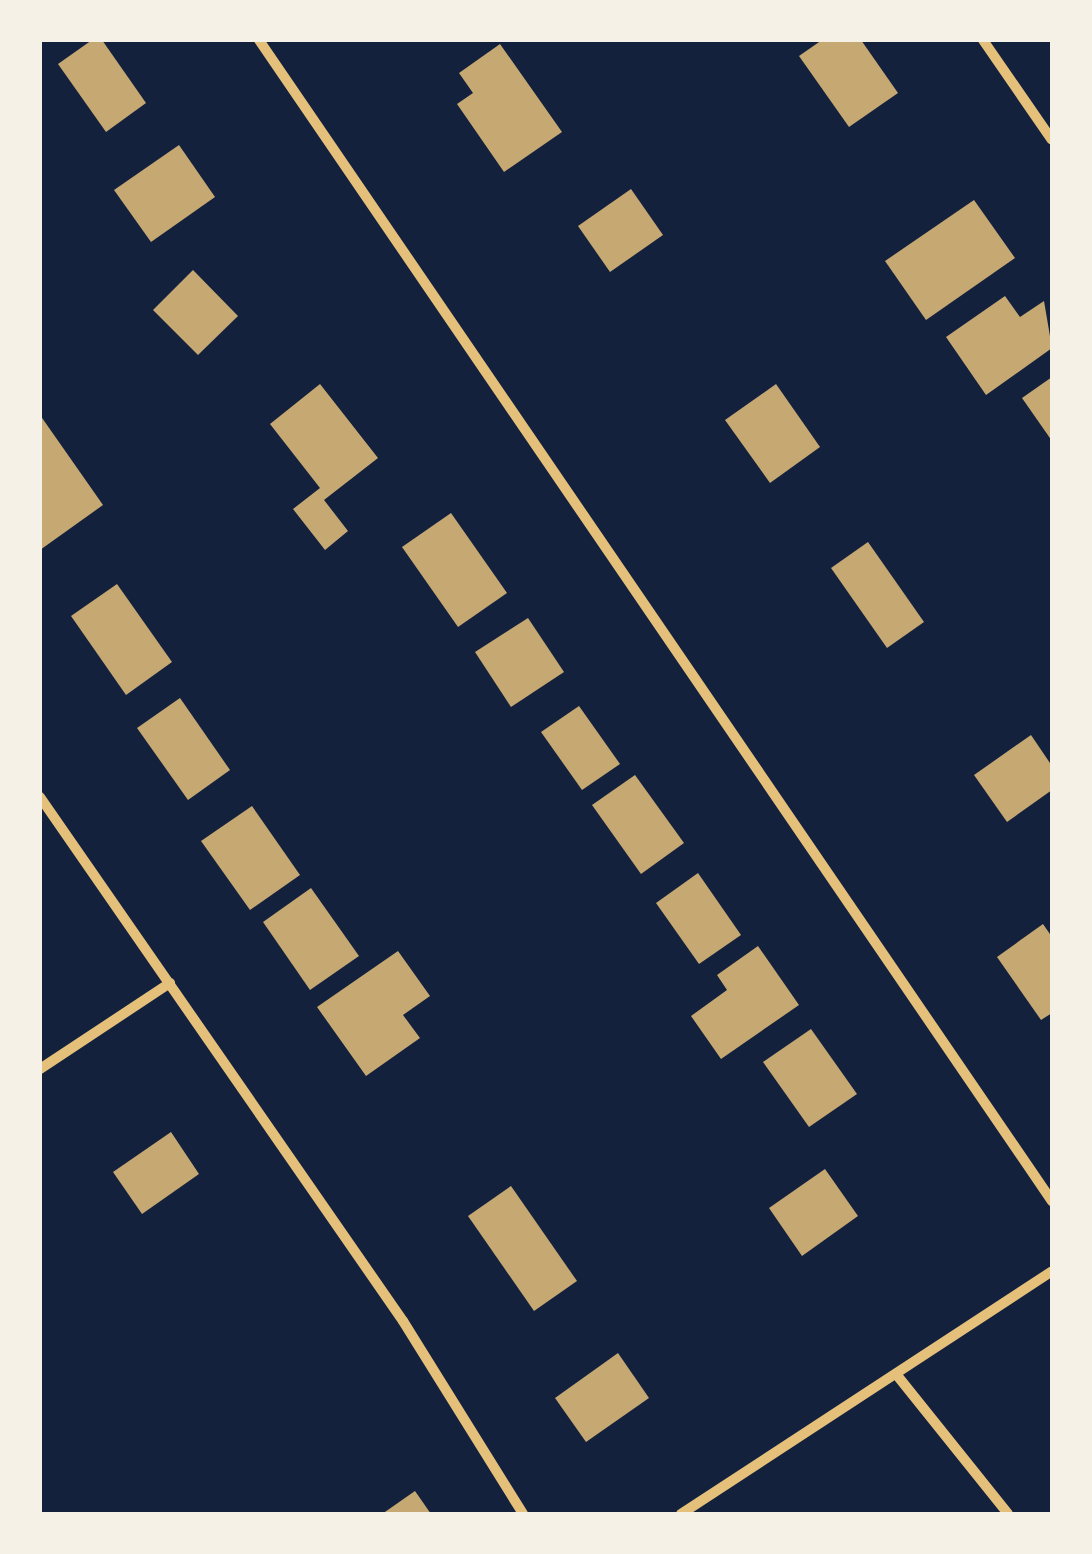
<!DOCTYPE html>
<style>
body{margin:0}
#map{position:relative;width:1092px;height:1554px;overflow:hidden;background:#14213d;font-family:"Libre Baskerville",serif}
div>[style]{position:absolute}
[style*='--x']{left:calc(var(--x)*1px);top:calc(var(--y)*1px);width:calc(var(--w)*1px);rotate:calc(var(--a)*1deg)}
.building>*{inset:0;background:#c6a872}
.minor>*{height:10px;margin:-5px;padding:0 5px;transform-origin:5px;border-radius:5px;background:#e5c07b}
span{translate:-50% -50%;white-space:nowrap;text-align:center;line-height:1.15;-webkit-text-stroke:8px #f6f1e7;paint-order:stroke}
.frame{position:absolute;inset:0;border:42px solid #f6f1e7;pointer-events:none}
</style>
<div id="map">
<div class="building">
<div style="clip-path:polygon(92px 40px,102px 40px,146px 103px,106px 132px,58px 64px)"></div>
<div style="clip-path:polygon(822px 40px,861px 40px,898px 93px,849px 127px,799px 56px)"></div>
<div style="clip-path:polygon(500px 44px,562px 132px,504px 172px,457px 104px,473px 93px,459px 73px)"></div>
<div style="clip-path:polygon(179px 145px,215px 197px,151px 242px,114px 190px)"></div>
<div style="clip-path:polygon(631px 189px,663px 235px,610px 272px,578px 226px)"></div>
<div style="clip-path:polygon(974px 200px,1015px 258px,926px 320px,885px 261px)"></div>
<div style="clip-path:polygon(193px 270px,238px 316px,198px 355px,153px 310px)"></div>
<div style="clip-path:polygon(1005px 296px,1020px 317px,1044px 301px,1052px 348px,986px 395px,946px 337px)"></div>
<div style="clip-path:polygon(1052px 377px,1052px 441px,1022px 398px)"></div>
<div style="clip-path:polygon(320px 384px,378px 458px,324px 500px,348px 531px,325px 550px,293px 509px,320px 488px,270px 424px)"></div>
<div style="clip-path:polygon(776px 384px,820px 447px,770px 483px,725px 420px)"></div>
<div style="clip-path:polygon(40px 415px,103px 505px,40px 550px)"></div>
<div style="clip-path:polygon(451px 513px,507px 593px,458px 627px,402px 547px)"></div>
<div style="clip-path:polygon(868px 542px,924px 622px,887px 648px,831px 568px)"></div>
<div style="clip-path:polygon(117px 584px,172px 662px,126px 695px,71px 616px)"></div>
<div style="clip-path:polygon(528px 618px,564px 672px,511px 707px,475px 652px)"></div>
<div style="clip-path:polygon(180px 698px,230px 770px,188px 800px,137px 728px)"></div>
<div style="clip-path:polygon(579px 706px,620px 764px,582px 790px,541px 732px)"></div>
<div style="clip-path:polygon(1031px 735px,1052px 766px,1052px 790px,1007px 822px,974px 775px)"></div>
<div style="clip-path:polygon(635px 775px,684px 843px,641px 874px,592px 805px)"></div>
<div style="clip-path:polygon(252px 806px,300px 875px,250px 910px,201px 841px)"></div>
<div style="clip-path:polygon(698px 873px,741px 935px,699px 964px,656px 903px)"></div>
<div style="clip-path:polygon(311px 888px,359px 956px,310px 990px,263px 922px)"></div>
<div style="clip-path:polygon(1043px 924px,1052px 937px,1052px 1013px,1041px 1020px,997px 957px)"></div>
<div style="clip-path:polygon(758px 946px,799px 1005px,721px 1059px,691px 1016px,727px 990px,717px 975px)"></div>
<div style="clip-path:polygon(398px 951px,430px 996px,403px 1015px,420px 1038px,366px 1076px,317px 1007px)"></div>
<div style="clip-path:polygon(811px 1029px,857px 1094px,809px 1127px,763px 1062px)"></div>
<div style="clip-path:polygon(171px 1132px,199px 1174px,142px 1214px,113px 1172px)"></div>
<div style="clip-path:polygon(825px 1169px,858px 1216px,802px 1256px,769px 1208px)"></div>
<div style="clip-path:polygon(511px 1186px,577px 1281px,534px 1311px,468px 1216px)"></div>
<div style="clip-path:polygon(618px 1353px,649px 1398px,586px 1442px,555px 1398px)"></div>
<div style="clip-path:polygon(415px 1491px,431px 1514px,382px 1514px)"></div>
</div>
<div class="minor">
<div style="--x:259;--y:40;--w:1406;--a:55.67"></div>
<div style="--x:983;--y:40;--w:121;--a:55.4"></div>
<div style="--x:40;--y:797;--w:637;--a:55.29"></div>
<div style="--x:403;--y:1321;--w:227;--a:58.1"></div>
<div style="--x:40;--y:1069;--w:156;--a:-33.5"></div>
<div style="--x:896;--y:1374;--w:179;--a:51.3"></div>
<div style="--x:681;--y:1514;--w:443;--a:-33.2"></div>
</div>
<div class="frame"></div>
</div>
